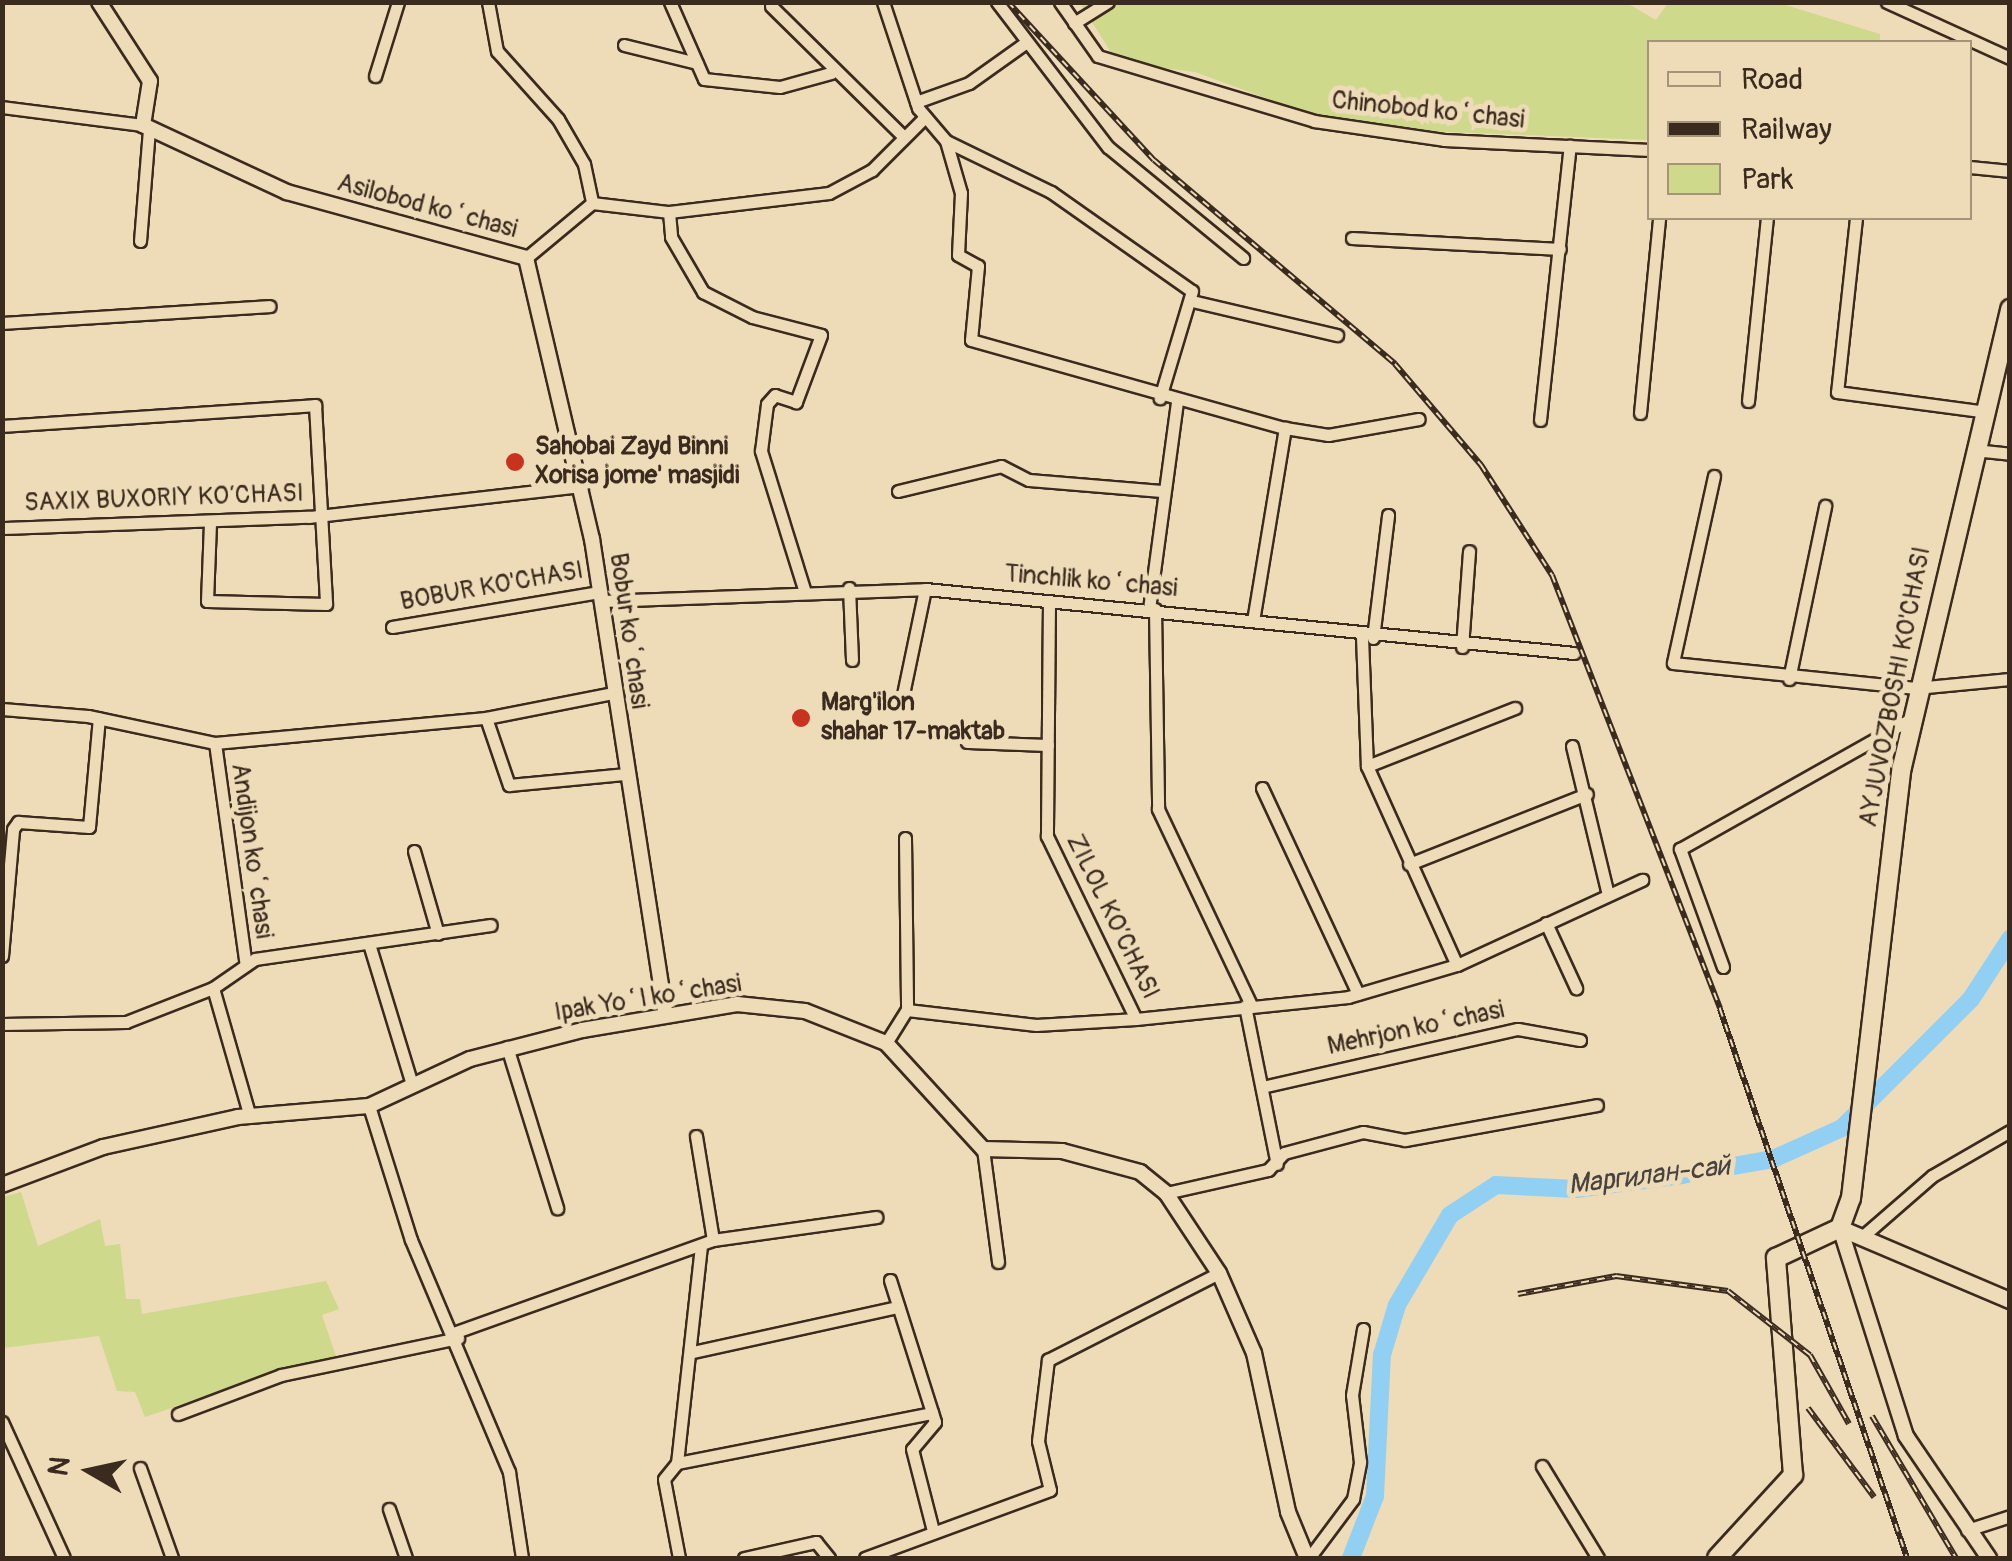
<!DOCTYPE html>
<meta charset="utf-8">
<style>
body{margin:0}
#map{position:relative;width:2012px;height:1561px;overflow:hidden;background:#eedbb8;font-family:Pangolin,sans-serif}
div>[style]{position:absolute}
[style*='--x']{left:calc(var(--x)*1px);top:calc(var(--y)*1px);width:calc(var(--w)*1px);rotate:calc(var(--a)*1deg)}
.green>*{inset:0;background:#ced98c}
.river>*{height:18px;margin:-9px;padding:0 9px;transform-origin:9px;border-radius:9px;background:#92d0f3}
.roads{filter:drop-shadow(2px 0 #3b2a1e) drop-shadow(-2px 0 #3b2a1e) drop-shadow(0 2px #3b2a1e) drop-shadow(0 -2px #3b2a1e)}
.minor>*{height:11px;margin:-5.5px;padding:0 5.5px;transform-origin:5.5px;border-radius:5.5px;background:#eedbb8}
.tertiary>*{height:14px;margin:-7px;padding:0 7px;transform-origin:7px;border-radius:7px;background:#eedbb8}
.secondary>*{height:15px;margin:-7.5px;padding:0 7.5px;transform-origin:7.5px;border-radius:7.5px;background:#eedbb8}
.primary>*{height:18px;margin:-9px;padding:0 9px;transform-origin:9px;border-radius:9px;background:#eedbb8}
.rail>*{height:6px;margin-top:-3px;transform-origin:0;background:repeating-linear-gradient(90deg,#eedbb8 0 8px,#3b2a1e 0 16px);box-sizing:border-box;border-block:2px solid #3b2a1e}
.dots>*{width:28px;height:28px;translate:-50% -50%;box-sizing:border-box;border:5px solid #eedbb8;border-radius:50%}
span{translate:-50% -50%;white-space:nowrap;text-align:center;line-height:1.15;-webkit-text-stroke:10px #eedbb8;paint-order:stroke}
.street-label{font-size:25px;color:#3b2a1e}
.poi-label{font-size:25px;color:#3b2a1e;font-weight:700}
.left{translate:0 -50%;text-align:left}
.water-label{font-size:28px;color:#48433e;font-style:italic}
.frame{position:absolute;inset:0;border:5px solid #3b2a1e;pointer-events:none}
.legend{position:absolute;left:1647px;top:40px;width:325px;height:180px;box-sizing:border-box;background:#eedbb8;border:2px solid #a6947a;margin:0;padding:12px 18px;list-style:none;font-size:30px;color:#3b2a1e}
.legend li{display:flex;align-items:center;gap:20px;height:50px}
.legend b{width:50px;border:2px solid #a6947a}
.north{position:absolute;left:40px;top:1421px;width:100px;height:100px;-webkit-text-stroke:8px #eedbb8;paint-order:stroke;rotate:279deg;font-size:28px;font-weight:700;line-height:40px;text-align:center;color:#3b2a1e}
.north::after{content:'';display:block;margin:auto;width:35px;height:45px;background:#3b2a1e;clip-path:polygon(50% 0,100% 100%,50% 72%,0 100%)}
</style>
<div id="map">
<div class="green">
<div style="clip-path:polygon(1625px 2px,1656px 20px,1668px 3px,1779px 3px,1880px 34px,1880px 42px,1650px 42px,1649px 140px,1399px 130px,1318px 117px,1195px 72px,1117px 62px,1080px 3px)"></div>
<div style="clip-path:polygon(21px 1192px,38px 1246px,100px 1219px,105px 1246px,120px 1244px,126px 1299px,140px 1299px,142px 1314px,326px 1281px,339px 1309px,322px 1315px,338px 1362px,288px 1368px,145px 1417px,135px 1392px,117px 1391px,99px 1336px,3px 1348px,3px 1197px)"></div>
</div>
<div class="river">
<div style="--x:1351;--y:1558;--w:66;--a:-68.8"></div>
<div style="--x:1375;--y:1496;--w:141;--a:-87.2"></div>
<div style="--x:1382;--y:1355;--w:52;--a:-73.3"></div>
<div style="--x:1397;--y:1305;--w:104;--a:-59.5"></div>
<div style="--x:1450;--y:1215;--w:55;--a:-33.1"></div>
<div style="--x:1496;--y:1185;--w:80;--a:2.9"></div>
<div style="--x:1576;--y:1189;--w:107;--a:-7.5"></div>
<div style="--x:1682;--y:1175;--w:92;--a:-10"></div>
<div style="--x:1773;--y:1159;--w:76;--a:-24.2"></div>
<div style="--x:1842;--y:1128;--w:182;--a:-45"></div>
<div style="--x:1971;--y:999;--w:72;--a:-57"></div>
</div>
<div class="roads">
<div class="minor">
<div style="--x:488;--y:2;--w:50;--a:79.6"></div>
<div style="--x:497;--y:51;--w:91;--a:48.1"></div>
<div style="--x:558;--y:119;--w:52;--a:60"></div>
<div style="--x:584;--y:164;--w:40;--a:78"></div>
<div style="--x:670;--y:2;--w:84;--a:66.2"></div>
<div style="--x:704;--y:79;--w:76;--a:6"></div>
<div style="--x:780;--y:87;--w:53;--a:-15.4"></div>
<div style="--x:883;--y:2;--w:112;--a:71.7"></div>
<div style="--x:918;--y:108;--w:43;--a:49.7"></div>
<div style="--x:946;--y:141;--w:54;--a:73.9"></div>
<div style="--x:961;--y:193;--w:62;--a:92.8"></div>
<div style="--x:958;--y:255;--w:23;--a:29"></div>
<div style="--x:978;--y:266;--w:74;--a:95.4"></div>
<div style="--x:971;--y:340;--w:326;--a:15.7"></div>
<div style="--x:1285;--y:428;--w:44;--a:9.2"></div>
<div style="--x:1328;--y:435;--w:92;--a:-10"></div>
<div style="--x:997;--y:2;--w:183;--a:52.6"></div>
<div style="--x:1108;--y:147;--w:175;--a:39.4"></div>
<div style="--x:1060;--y:2;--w:66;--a:54.9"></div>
<div style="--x:1098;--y:56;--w:226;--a:16.7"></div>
<div style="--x:1314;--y:121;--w:131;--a:8.3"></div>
<div style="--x:1444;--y:140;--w:206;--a:2.8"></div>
<div style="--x:1887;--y:2;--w:135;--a:24.5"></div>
<div style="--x:771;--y:6;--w:184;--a:44.6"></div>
<div style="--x:1074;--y:23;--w:40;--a:-32"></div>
<div style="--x:624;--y:45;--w:75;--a:13.9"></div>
<div style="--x:375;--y:76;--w:77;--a:-72.7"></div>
<div style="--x:916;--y:102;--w:56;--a:-19.7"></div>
<div style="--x:969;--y:83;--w:69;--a:-35.5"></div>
<div style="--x:2;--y:107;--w:142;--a:7.3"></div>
<div style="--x:946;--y:141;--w:117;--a:25.9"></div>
<div style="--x:1051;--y:192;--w:172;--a:35.1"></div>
<div style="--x:1192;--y:291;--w:112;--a:106.7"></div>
<div style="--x:1970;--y:167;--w:40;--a:5.7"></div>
<div style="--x:669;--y:212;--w:25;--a:85"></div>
<div style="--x:671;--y:237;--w:64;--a:59.8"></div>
<div style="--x:703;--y:292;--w:55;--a:27"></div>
<div style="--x:752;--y:317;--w:71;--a:14.6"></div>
<div style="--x:821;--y:335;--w:72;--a:110.5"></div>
<div style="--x:796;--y:402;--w:22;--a:-162"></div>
<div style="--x:775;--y:395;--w:12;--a:132"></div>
<div style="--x:767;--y:404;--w:47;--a:97.3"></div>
<div style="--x:761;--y:451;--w:148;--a:72.7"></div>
<div style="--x:1856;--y:218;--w:175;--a:96.2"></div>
<div style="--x:1837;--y:392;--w:143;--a:7.6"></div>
<div style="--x:1352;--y:238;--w:208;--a:3"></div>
<div style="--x:140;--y:241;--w:113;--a:-85.4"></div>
<div style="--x:526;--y:258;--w:86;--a:-39.8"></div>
<div style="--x:592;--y:203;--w:78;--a:6.7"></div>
<div style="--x:669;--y:212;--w:161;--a:-6.8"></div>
<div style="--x:829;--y:193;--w:49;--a:-28.1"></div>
<div style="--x:872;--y:170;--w:75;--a:-45"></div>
<div style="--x:1192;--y:301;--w:149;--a:13.2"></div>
<div style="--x:2;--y:323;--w:268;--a:-3.6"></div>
<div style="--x:1748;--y:401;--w:184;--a:-84.1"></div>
<div style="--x:1640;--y:413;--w:196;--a:-84.4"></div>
<div style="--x:1540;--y:420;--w:276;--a:-83.8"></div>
<div style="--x:2;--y:426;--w:314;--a:-3.8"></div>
<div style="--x:315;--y:405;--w:199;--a:86.8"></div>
<div style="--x:326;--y:604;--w:119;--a:-178.6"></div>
<div style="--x:207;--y:601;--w:78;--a:-87.8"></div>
<div style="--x:1974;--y:450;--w:36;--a:6"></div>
<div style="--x:1714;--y:476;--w:191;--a:102.4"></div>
<div style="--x:1673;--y:663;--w:244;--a:5.9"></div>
<div style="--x:1916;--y:688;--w:94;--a:-5.5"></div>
<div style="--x:898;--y:491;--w:106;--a:-13.6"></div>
<div style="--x:1001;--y:466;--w:31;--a:27"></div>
<div style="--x:1029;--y:480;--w:133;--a:4.7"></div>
<div style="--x:2;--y:528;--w:307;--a:-2.1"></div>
<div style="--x:309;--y:517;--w:275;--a:-6.5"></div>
<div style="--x:849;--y:588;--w:72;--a:87.6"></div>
<div style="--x:602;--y:601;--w:323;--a:-2.1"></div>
<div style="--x:925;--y:589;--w:652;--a:5.63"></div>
<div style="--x:1049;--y:601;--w:235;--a:90.5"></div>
<div style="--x:1047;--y:836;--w:203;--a:64.1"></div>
<div style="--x:1136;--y:1019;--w:213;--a:-5.9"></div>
<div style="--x:1348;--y:997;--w:114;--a:-16.4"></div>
<div style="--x:1457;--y:965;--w:204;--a:-24.7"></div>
<div style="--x:1149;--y:609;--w:209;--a:-82.3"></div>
<div style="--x:1155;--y:609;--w:200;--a:89.1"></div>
<div style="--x:1158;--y:809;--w:217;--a:64.6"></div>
<div style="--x:1253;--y:621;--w:196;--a:-80.6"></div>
<div style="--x:392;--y:627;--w:210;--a:-9.6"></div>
<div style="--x:1362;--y:637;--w:129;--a:87.8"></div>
<div style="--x:1367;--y:766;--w:218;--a:65.7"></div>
<div style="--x:1373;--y:638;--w:124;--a:-83"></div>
<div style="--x:1462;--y:647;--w:96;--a:-85.8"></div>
<div style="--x:1789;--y:679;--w:177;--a:-78.2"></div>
<div style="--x:902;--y:699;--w:112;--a:-78.2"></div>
<div style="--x:2;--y:709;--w:86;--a:4.7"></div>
<div style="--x:88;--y:716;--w:130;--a:12"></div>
<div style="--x:215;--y:743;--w:272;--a:-5.3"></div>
<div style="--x:486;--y:718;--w:130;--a:-11.1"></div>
<div style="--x:486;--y:718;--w:71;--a:71.1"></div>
<div style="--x:509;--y:785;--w:118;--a:-5.4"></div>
<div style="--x:967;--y:742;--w:81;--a:2.1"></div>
<div style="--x:215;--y:743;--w:224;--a:82.1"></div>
<div style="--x:1572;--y:746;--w:153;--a:76.4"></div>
<div style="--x:1367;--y:766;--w:159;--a:-21.4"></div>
<div style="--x:1262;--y:788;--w:227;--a:65"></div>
<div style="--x:905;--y:838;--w:172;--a:89.3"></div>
<div style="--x:414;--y:851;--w:86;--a:73.9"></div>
<div style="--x:1409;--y:864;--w:191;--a:-21.5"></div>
<div style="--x:1546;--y:923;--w:72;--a:65.2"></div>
<div style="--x:370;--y:947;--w:143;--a:73"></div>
<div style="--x:2;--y:956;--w:127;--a:-85"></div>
<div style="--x:13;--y:829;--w:9;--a:-54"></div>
<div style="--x:18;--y:822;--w:71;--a:4"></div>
<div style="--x:89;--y:827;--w:109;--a:-84.8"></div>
<div style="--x:1723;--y:967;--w:126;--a:-110"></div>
<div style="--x:1680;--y:849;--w:265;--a:-29.4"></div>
<div style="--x:213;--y:988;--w:134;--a:74"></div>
<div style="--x:1245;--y:1006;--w:161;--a:78.6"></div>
<div style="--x:2;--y:1024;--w:124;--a:-0.9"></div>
<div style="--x:126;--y:1022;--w:93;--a:-21.3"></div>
<div style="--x:213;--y:988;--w:51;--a:-34.6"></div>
<div style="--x:255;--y:959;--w:238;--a:-8.2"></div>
<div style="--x:886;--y:1043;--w:39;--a:-58"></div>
<div style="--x:907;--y:1010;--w:130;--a:6.6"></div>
<div style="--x:1036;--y:1025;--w:100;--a:-3.4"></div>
<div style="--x:507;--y:1047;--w:169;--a:72.7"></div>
<div style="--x:1262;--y:1087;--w:262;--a:-12.8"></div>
<div style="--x:1518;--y:1029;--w:63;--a:10.1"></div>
<div style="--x:369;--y:1106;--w:140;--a:72.6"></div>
<div style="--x:411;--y:1240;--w:252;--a:67.1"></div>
<div style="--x:509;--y:1472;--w:87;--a:81.4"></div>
<div style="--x:696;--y:1136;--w:105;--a:80.7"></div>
<div style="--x:983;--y:1149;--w:114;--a:82.4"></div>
<div style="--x:1166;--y:1193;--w:105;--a:-12.7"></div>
<div style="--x:1268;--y:1170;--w:23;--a:-47"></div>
<div style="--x:1284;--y:1153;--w:82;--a:-14.9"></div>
<div style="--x:1363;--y:1132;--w:43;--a:10.8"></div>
<div style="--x:1405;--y:1140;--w:195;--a:-10.3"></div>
<div style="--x:1863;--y:1236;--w:91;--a:-41"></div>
<div style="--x:1932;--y:1176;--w:90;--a:-30"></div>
<div style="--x:890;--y:1280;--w:149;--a:72.4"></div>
<div style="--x:935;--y:1422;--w:35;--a:130"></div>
<div style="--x:912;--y:1449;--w:81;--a:75.6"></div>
<div style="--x:456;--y:1332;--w:273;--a:-19.7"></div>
<div style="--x:713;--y:1240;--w:165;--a:-8"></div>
<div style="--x:693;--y:1352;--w:210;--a:-12.4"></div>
<div style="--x:178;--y:1414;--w:110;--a:-20.7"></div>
<div style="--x:281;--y:1375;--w:181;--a:-11.8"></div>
<div style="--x:2;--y:1422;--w:149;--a:65.5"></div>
<div style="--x:677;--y:1463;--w:260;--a:-11.1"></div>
<div style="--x:1542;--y:1466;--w:108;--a:58.7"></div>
<div style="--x:140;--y:1468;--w:96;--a:70.4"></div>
<div style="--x:389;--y:1509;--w:52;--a:70.9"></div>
<div style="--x:1967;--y:1530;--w:45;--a:-18"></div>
<div style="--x:679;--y:1558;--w:80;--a:-100.8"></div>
<div style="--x:664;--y:1479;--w:21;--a:-51"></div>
<div style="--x:677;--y:1463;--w:217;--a:-83.7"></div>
<div style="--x:744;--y:1558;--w:74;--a:-12.5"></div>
<div style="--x:816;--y:1542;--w:21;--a:51"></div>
<div style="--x:865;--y:1558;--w:197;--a:-20.2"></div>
<div style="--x:1050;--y:1490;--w:50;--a:-103.8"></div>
<div style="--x:1038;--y:1441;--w:82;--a:-83"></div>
<div style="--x:1048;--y:1360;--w:192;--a:-27"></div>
<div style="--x:1309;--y:1558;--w:74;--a:-53.3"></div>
<div style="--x:1353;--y:1499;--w:38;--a:-79"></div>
<div style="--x:1360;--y:1462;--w:67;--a:-96.8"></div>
<div style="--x:1352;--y:1395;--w:67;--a:-80.5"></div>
</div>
<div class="tertiary">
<div style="--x:99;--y:2;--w:94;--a:57.2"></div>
<div style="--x:150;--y:81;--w:45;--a:99"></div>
<div style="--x:143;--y:125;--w:159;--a:25"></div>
<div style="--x:287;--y:192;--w:248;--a:15.4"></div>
<div style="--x:526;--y:258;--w:289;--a:76.8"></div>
<div style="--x:592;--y:539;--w:482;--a:81.2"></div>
<div style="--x:2;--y:1185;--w:108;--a:-20.6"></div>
<div style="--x:103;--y:1147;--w:138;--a:-12.5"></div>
<div style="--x:238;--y:1117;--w:131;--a:-4.8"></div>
<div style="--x:369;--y:1106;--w:111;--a:-25"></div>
<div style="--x:470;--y:1059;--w:116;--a:-14.5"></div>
<div style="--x:582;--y:1030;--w:157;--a:-9.5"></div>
<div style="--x:737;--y:1004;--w:68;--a:5.9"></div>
<div style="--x:805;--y:1011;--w:87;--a:21.6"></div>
<div style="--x:886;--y:1043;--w:144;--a:47.5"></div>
<div style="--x:983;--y:1149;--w:79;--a:1.5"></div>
<div style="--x:1062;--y:1151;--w:81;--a:15.1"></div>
<div style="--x:1140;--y:1172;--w:33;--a:39"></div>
<div style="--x:1166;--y:1193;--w:96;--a:56.5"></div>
<div style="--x:1219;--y:1273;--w:87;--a:66.4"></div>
<div style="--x:1254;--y:1353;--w:163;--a:77.9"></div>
<div style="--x:1288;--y:1512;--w:50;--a:67.6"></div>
<div style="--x:1840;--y:1228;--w:218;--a:72.4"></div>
<div style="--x:1906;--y:1436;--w:148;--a:55.8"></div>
</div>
<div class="secondary">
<div style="--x:1840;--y:1228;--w:185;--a:23"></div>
</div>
<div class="primary">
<div style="--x:1717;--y:1558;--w:113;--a:-47.5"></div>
<div style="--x:1793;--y:1475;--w:218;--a:-94.5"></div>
<div style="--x:1776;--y:1258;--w:71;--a:-25.1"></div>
<div style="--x:1840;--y:1228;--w:32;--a:-70"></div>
<div style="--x:1851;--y:1198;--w:434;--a:-83.3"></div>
<div style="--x:1902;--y:767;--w:471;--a:-76.7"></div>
</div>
</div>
<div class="rail">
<div style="--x:1008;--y:2;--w:215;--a:47.3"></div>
<div style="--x:1154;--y:160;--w:316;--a:40.2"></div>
<div style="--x:1395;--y:364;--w:133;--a:49.6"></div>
<div style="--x:1481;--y:465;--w:131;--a:57.2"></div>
<div style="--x:1552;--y:575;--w:465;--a:68.8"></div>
<div style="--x:1720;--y:1009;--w:580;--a:71.19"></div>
<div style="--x:1518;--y:1294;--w:100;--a:-10.4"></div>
<div style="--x:1616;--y:1276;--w:113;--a:7.6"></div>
<div style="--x:1728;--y:1291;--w:104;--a:38"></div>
<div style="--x:1810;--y:1355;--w:79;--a:60.5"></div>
<div style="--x:1808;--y:1408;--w:111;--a:53.4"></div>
<div style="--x:1872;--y:1416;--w:165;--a:59.4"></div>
</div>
<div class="dots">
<div style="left:515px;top:462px;background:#c8321e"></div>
<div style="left:801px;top:718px;background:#c8321e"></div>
</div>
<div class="street-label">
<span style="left:1428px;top:111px;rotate:6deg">Chinobod koʻchasi</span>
<span style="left:427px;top:207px;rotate:15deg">Asilobod koʻchasi</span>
<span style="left:164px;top:499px;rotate:-2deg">SAXIX BUXORIY KO‘CHASI</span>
<span style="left:1091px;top:582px;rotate:5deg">Tinchlik koʻchasi</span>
<span style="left:492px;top:587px;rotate:-10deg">BOBUR KO'CHASI</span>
<span style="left:628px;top:631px;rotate:82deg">Bobur koʻchasi</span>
<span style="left:1896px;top:687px;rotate:-79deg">AYJUVOZBOSHI KO'CHASI</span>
<span style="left:251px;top:851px;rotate:82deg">Andijon koʻchasi</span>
<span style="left:1112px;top:917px;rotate:64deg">ZILOL KO‘CHASI</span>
<span style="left:648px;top:999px;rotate:-9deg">Ipak Yoʻl koʻchasi</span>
<span style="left:1416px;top:1029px;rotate:-12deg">Mehrjon koʻchasi</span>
</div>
<div class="poi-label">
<span class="left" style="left:535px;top:462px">Sahobai Zayd Binni<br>Xorisa jome' masjidi</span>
<span class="left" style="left:821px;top:718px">Marg'ilon<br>shahar 17-maktab</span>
</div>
<div class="water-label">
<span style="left:1649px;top:1176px;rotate:-7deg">Маргилан-сай</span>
</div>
<div class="frame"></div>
<ul class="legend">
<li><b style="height:12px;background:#eedbb8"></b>Road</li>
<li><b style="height:12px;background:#3b2a1e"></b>Railway</li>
<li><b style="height:28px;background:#ced98c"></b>Park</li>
</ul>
<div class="north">N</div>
</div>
